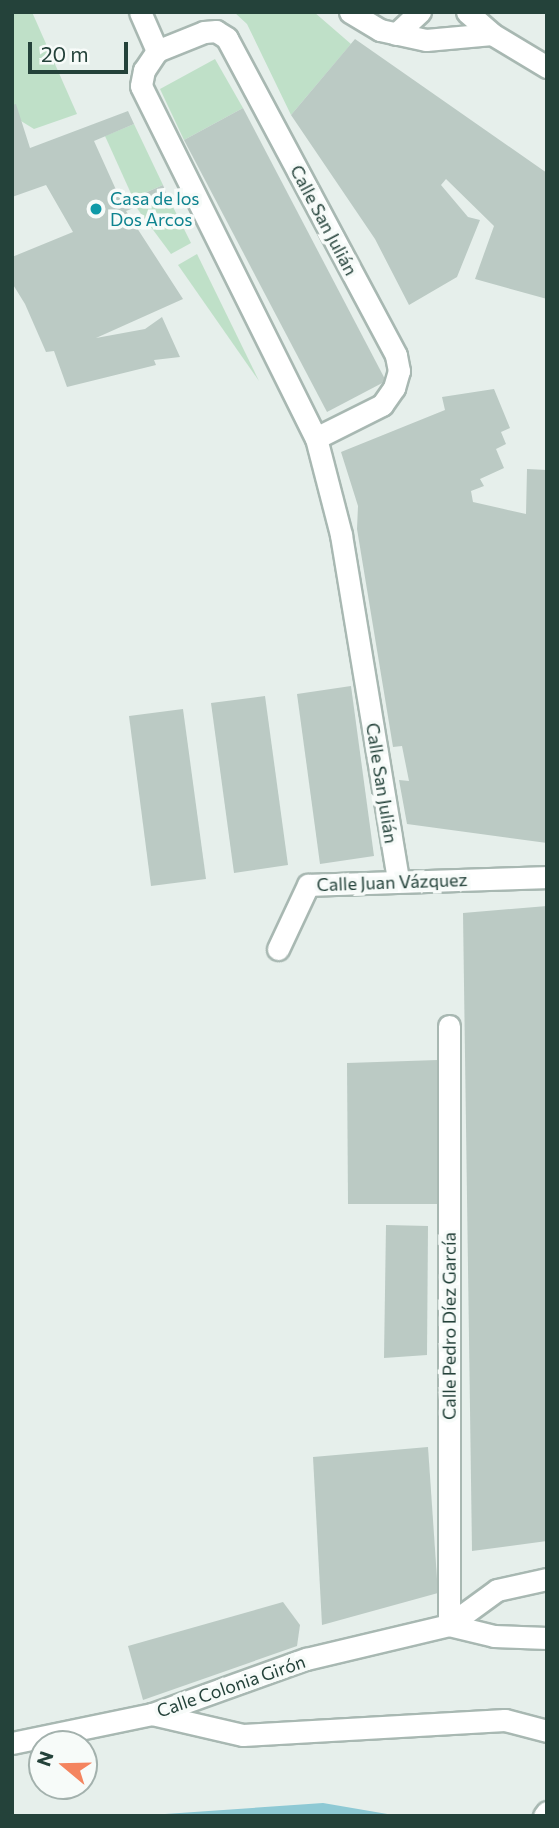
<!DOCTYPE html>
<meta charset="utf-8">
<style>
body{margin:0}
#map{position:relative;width:559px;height:1828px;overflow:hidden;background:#e6efeb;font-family:Commissioner,sans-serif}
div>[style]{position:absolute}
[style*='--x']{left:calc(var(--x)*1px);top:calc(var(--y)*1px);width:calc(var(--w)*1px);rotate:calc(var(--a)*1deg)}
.green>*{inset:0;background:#bfe0c8}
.water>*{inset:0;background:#8ec9d4}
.building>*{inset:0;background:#bbcac4}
.roads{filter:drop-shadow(2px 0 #a8b8b2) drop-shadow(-2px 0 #a8b8b2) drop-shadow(0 2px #a8b8b2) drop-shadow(0 -2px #a8b8b2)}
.pedestrian>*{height:21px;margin:-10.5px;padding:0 10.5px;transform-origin:10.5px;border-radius:10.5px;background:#fff}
.minor>*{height:21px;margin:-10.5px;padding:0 10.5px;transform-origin:10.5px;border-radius:10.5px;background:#fff}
.dots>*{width:19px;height:19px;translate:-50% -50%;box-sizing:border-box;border:4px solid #f7fbf9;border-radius:50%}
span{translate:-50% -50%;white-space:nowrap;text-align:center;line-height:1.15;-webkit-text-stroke:7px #f7fbf9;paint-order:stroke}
.culture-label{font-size:18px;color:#0d838f}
.left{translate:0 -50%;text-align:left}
.street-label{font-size:18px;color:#24423a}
.frame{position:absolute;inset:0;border:14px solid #24423a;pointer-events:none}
.north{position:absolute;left:28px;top:1730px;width:70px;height:70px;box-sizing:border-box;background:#f7fbf9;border:2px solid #a3b1ad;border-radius:50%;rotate:289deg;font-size:19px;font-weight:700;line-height:28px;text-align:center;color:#24423a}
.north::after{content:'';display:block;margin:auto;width:24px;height:32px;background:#f4845f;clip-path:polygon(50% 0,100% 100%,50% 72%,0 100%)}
.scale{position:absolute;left:28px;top:42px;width:100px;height:32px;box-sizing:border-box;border:4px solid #24423a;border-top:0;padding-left:9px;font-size:21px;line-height:24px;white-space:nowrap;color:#24423a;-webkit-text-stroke:5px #f7fbf9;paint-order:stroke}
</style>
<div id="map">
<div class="green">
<div style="clip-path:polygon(12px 12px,32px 12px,77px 114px,34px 129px,21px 121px,12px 105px)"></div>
<div style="clip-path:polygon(234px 12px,314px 12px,351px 44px,291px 115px,247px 24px)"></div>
<div style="clip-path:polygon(215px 59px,243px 108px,184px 140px,160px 89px)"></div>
<div style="clip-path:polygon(134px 124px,163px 185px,133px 198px,105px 136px)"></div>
<div style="clip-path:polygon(167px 195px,191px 243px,171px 254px,136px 207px)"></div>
<div style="clip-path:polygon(197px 254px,259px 381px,178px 265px)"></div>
</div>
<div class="water">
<div style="clip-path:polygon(323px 1803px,399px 1816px,136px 1816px)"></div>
</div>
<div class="building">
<div style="clip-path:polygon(355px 39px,547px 173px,547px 299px,475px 279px,494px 226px,446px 179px,441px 185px,468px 217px,480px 220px,457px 277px,409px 305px,375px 239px,291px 115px)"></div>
<div style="clip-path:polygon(16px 104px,30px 148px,128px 111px,134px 124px,94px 141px,122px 203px,163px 185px,167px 195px,126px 211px,183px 299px,96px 338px,145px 329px,162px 317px,180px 357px,154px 360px,156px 365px,67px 387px,54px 351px,46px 352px,25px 304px,12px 283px,12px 257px,73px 232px,46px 185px,12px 197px,12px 105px)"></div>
<div style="clip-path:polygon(243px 108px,386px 381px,327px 412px,184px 140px)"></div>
<div style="clip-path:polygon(494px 389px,510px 428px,501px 432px,506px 444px,496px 449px,504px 468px,480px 479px,484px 486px,471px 491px,473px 502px,526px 514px,527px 469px,547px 470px,547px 843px,407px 824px,399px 780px,409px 781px,402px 746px,393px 747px,357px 529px,358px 506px,341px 452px,445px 410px,442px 397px)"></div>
<div style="clip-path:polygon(351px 686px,374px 856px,320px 864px,297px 694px)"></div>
<div style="clip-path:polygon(265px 696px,288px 865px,234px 873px,211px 703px)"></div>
<div style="clip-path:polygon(183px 709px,206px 879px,151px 886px,129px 716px)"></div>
<div style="clip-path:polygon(547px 906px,547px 1541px,472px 1551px,463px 913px)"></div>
<div style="clip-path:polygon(438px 1060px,438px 1204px,348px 1204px,347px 1063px)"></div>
<div style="clip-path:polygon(386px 1225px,428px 1226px,427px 1355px,384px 1358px)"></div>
<div style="clip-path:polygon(428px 1447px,438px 1593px,322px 1625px,313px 1457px)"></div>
<div style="clip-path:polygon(283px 1602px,300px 1625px,297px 1646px,143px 1700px,128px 1646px)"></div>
</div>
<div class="roads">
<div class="pedestrian">
<div style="--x:152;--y:1714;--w:93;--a:13"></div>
<div style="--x:243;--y:1735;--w:262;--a:-3.3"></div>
<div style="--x:505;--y:1720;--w:43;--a:14.7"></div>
</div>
<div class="minor">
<div style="--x:140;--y:12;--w:43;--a:66.4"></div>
<div style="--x:350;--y:12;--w:35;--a:31"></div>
<div style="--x:380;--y:30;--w:47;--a:12.3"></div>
<div style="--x:426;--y:40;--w:66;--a:-5.2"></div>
<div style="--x:467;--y:12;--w:33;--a:41"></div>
<div style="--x:492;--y:34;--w:64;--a:31"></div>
<div style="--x:396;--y:34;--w:33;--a:-43"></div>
<div style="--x:316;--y:438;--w:74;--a:-26.6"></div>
<div style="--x:382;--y:405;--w:21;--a:-55"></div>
<div style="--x:394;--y:388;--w:18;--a:-74"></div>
<div style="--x:399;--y:371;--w:16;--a:-101"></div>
<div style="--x:396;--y:355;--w:359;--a:-118.1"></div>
<div style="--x:227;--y:38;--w:13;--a:-148"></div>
<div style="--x:216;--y:31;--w:12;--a:175"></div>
<div style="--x:204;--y:32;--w:51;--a:158"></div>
<div style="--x:157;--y:51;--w:23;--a:124"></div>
<div style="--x:144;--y:70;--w:16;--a:101"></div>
<div style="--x:141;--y:86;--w:393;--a:63.6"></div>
<div style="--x:316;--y:438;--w:100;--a:75.5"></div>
<div style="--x:341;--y:535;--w:351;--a:80.6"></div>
<div style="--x:278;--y:949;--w:71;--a:-64.9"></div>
<div style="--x:308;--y:885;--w:239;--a:-1.9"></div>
<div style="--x:449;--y:1625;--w:599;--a:-90"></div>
<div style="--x:449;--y:1625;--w:46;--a:13.7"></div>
<div style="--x:494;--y:1636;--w:53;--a:2.2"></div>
<div style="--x:12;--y:1743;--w:143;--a:-11.7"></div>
<div style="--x:152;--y:1714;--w:164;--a:-19.7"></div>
<div style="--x:306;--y:1659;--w:147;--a:-13.4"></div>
<div style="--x:449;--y:1625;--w:59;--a:-36.1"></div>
<div style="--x:497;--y:1590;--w:51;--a:-12.4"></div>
<div style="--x:544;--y:1816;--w:5;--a:-53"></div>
</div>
</div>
<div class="dots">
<div style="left:96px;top:209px;background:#0f9aa8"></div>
</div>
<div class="culture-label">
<span class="left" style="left:110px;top:209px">Casa de los<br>Dos Arcos</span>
</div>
<div class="street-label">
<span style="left:324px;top:220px;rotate:62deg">Calle San Julián</span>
<span style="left:382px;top:783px;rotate:81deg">Calle San Julián</span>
<span style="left:392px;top:882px;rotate:-2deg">Calle Juan Vázquez</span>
<span style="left:449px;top:1326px;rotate:-90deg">Calle Pedro Díez García</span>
<span style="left:231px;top:1686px;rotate:-19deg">Calle Colonia Girón</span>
</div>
<div class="frame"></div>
<div class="north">N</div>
<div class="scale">20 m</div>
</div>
